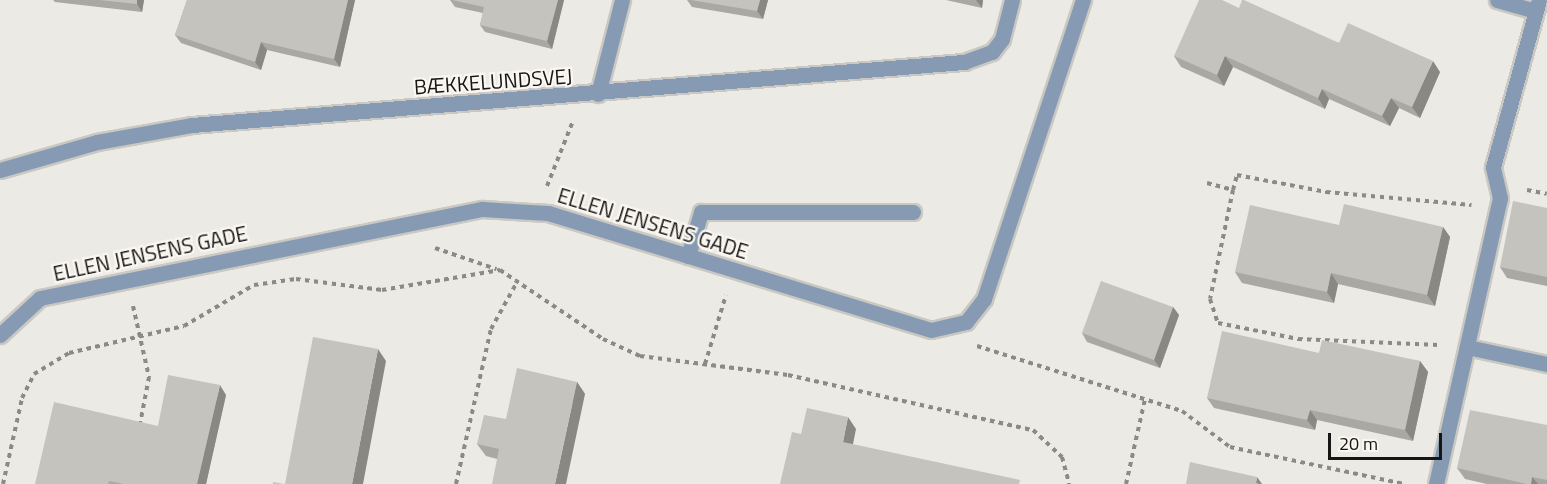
<!DOCTYPE html>
<meta charset="utf-8">
<style>
body{margin:0}
#map{position:relative;width:1547px;height:484px;overflow:hidden;background:#eceae4;font-family:"Titillium Web",sans-serif}
div>[style]{position:absolute}
[style*='--x']{left:calc(var(--x)*1px);top:calc(var(--y)*1px);width:calc(var(--w)*1px);rotate:calc(var(--a)*1deg)}
.path>*{height:4px;margin-top:-2px;transform-origin:0;background:repeating-linear-gradient(90deg,#8b8a85 0 4.5px,transparent 0 9px)}
.roads{filter:drop-shadow(2px 0 #cac8c3) drop-shadow(-2px 0 #cac8c3) drop-shadow(0 2px #cac8c3) drop-shadow(0 -2px #cac8c3)}
.lane>*{height:15px;margin:-7.5px;padding:0 7.5px;transform-origin:7.5px;border-radius:7.5px;background:#879ab4}
.street>*{height:15px;margin:-7.5px;padding:0 7.5px;transform-origin:7.5px;border-radius:7.5px;background:#879ab4}
.wall>*{inset:0;background:#a9a8a3}
.shaded-wall>*{inset:0;background:#8a8885}
.building>*{inset:0;background:#c5c3be}
span{translate:-50% -50%;white-space:nowrap;text-align:center;line-height:1.15;-webkit-text-stroke:4.5px #faf7f2;paint-order:stroke}
.street-label{font-size:21px;color:#171614}
.scale{position:absolute;left:1328px;top:433px;width:114px;height:27px;box-sizing:border-box;border:3px solid #171614;border-top:0;padding-left:8px;font-size:18px;line-height:21px;white-space:nowrap;color:#171614;-webkit-text-stroke:4px #faf7f2;paint-order:stroke}
</style>
<div id="map">
<div class="path">
<div style="--x:1207;--y:183;--w:27;--a:15"></div>
<div style="--x:1233;--y:190;--w:16;--a:-75"></div>
<div style="--x:1237;--y:175;--w:91;--a:10.8"></div>
<div style="--x:1326;--y:192;--w:146;--a:5.1"></div>
<div style="--x:547;--y:186;--w:70;--a:-68.2"></div>
<div style="--x:1233;--y:190;--w:111;--a:101.9"></div>
<div style="--x:1210;--y:299;--w:25;--a:72"></div>
<div style="--x:1218;--y:323;--w:82;--a:11.3"></div>
<div style="--x:1298;--y:339;--w:141;--a:2.4"></div>
<div style="--x:1527;--y:190;--w:20;--a:11"></div>
<div style="--x:435;--y:248;--w:65;--a:19"></div>
<div style="--x:133;--y:306;--w:73;--a:77.3"></div>
<div style="--x:149;--y:377;--w:48;--a:100.8"></div>
<div style="--x:977;--y:346;--w:215;--a:17.6"></div>
<div style="--x:1182;--y:411;--w:60;--a:36.9"></div>
<div style="--x:1230;--y:447;--w:178;--a:12"></div>
<div style="--x:705;--y:364;--w:72;--a:-73.1"></div>
<div style="--x:3;--y:484;--w:88;--a:-77.5"></div>
<div style="--x:22;--y:398;--w:27;--a:-63"></div>
<div style="--x:34;--y:374;--w:41;--a:-31"></div>
<div style="--x:69;--y:353;--w:118;--a:-13.2"></div>
<div style="--x:184;--y:326;--w:81;--a:-30.4"></div>
<div style="--x:254;--y:285;--w:42;--a:-8.1"></div>
<div style="--x:296;--y:279;--w:87;--a:7.3"></div>
<div style="--x:382;--y:290;--w:120;--a:-9.6"></div>
<div style="--x:500;--y:270;--w:124;--a:33.8"></div>
<div style="--x:603;--y:339;--w:41;--a:24.7"></div>
<div style="--x:640;--y:356;--w:149;--a:7.3"></div>
<div style="--x:788;--y:375;--w:251;--a:12.7"></div>
<div style="--x:1033;--y:430;--w:40;--a:43"></div>
<div style="--x:1062;--y:457;--w:28;--a:75"></div>
<div style="--x:456;--y:484;--w:159;--a:-77.3"></div>
<div style="--x:491;--y:329;--w:54;--a:-61"></div>
<div style="--x:1126;--y:484;--w:87;--a:-77.4"></div>
</div>
<div class="roads">
<div class="lane">
<div style="--x:688;--y:256;--w:46;--a:-73.5"></div>
<div style="--x:701;--y:212;--w:212;--a:0"></div>
</div>
<div class="street">
<div style="--x:1497;--y:0;--w:40;--a:16"></div>
<div style="--x:598;--y:94;--w:97;--a:-75.7"></div>
<div style="--x:0;--y:170;--w:101;--a:-16.1"></div>
<div style="--x:97;--y:142;--w:97;--a:-10.1"></div>
<div style="--x:192;--y:125;--w:775;--a:-4.67"></div>
<div style="--x:964;--y:62;--w:30;--a:-20"></div>
<div style="--x:992;--y:52;--w:16;--a:-52"></div>
<div style="--x:1002;--y:39;--w:40;--a:-75.6"></div>
<div style="--x:0;--y:335;--w:54;--a:-42.8"></div>
<div style="--x:40;--y:298;--w:451;--a:-11.4"></div>
<div style="--x:482;--y:209;--w:66;--a:3.5"></div>
<div style="--x:548;--y:213;--w:400;--a:17"></div>
<div style="--x:931;--y:330;--w:36;--a:-13"></div>
<div style="--x:966;--y:322;--w:29;--a:-52"></div>
<div style="--x:984;--y:299;--w:315;--a:-71.7"></div>
<div style="--x:1467;--y:347;--w:82;--a:12"></div>
<div style="--x:1436;--y:484;--w:293;--a:-77.4"></div>
<div style="--x:1500;--y:198;--w:32;--a:-103"></div>
<div style="--x:1493;--y:167;--w:173;--a:-74.6"></div>
</div>
</div>
<div class="wall">
<div style="clip-path:polygon(53px 0,144px 0,142px 12px,55px 2px)"></div>
<div style="clip-path:polygon(187px 0,355px 0,340px 67px,267px 50px,261px 70px,181px 43px,175px 35px)"></div>
<div style="clip-path:polygon(450px 0,564px 0,552px 49px,485px 32px,480px 25px,483px 13px,455px 7px)"></div>
<div style="clip-path:polygon(687px 0,768px 0,763px 19px,692px 7px)"></div>
<div style="clip-path:polygon(946px 0,983px 0,982px 8px)"></div>
<div style="clip-path:polygon(1239px 8px,1339px 43px,1440px 72px,1420px 118px,1399px 108px,1390px 126px,1329px 99px,1325px 109px,1233px 67px,1224px 86px,1181px 67px,1174px 56px)"></div>
<div style="clip-path:polygon(1547px 208px,1547px 286px,1507px 278px,1500px 267px)"></div>
<div style="clip-path:polygon(1339px 225px,1443px 227px,1450px 237px,1435px 306px,1338px 284px,1334px 303px,1242px 283px,1235px 272px)"></div>
<div style="clip-path:polygon(1173px 307px,1179px 315px,1160px 368px,1087px 342px,1082px 333px)"></div>
<div style="clip-path:polygon(1319px 353px,1420px 361px,1428px 372px,1413px 441px,1317px 420px,1315px 430px,1214px 408px,1207px 398px)"></div>
<div style="clip-path:polygon(577px 382px,585px 394px,497px 459px,486px 456px,477px 444px,506px 419px)"></div>
<div style="clip-path:polygon(226px 395px,206px 484px,35px 484px,158px 426px)"></div>
<div style="clip-path:polygon(1547px 425px,1547px 484px,1487px 484px,1465px 479px,1457px 468px)"></div>
</div>
<div class="shaded-wall">
<div style="clip-path:polygon(137px 0,144px 0,142px 12px,137px 4px)"></div>
<div style="clip-path:polygon(348px 0,355px 0,340px 67px,334px 59px)"></div>
<div style="clip-path:polygon(558px 0,564px 0,552px 49px,547px 41px)"></div>
<div style="clip-path:polygon(760px 0,768px 0,763px 19px,757px 11px)"></div>
<div style="clip-path:polygon(976px 0,983px 0,982px 8px)"></div>
<div style="clip-path:polygon(261px 42px,267px 50px,261px 70px,255px 62px)"></div>
<div style="clip-path:polygon(1225px 56px,1233px 67px,1224px 86px,1217px 75px)"></div>
<div style="clip-path:polygon(1433px 61px,1440px 72px,1420px 118px,1412px 107px)"></div>
<div style="clip-path:polygon(1322px 89px,1329px 99px,1325px 109px,1318px 98px)"></div>
<div style="clip-path:polygon(1391px 98px,1399px 108px,1390px 126px,1382px 116px)"></div>
<div style="clip-path:polygon(1443px 227px,1450px 237px,1435px 306px,1427px 295px)"></div>
<div style="clip-path:polygon(1331px 273px,1338px 284px,1334px 303px,1327px 292px)"></div>
<div style="clip-path:polygon(1173px 307px,1179px 315px,1160px 368px,1154px 360px)"></div>
<div style="clip-path:polygon(378px 349px,386px 361px,363px 484px,352px 484px)"></div>
<div style="clip-path:polygon(1420px 361px,1428px 372px,1413px 441px,1405px 430px)"></div>
<div style="clip-path:polygon(577px 382px,585px 394px,566px 484px,555px 484px)"></div>
<div style="clip-path:polygon(220px 385px,226px 395px,206px 484px,197px 484px)"></div>
<div style="clip-path:polygon(1310px 410px,1317px 420px,1315px 430px,1307px 420px)"></div>
<div style="clip-path:polygon(848px 417px,856px 429px,851px 454px,843px 442px)"></div>
<div style="clip-path:polygon(1257px 477px,1262px 484px,1257px 484px,1256px 483px)"></div>
<div style="clip-path:polygon(1532px 477px,1538px 484px,1531px 484px)"></div>
</div>
<div class="building">
<div style="clip-path:polygon(99px 0,137px 0,137px 4px)"></div>
<div style="clip-path:polygon(187px 0,348px 0,334px 59px,261px 42px,255px 62px,175px 35px)"></div>
<div style="clip-path:polygon(452px 0,558px 0,547px 41px,480px 25px,484px 7px)"></div>
<div style="clip-path:polygon(691px 0,760px 0,757px 11px)"></div>
<div style="clip-path:polygon(1199px 0,1222px 0,1239px 8px,1242px 0,1244px 0,1339px 43px,1348px 23px,1433px 61px,1412px 107px,1391px 98px,1382px 116px,1322px 89px,1318px 98px,1225px 56px,1217px 75px,1174px 56px)"></div>
<div style="clip-path:polygon(1513px 201px,1547px 208px,1547px 277px,1500px 267px)"></div>
<div style="clip-path:polygon(1344px 204px,1443px 227px,1427px 295px,1331px 273px,1327px 292px,1235px 272px,1250px 205px,1339px 225px)"></div>
<div style="clip-path:polygon(1101px 281px,1173px 307px,1154px 360px,1082px 333px)"></div>
<div style="clip-path:polygon(1222px 331px,1319px 353px,1322px 340px,1420px 361px,1405px 430px,1310px 410px,1307px 420px,1207px 398px)"></div>
<div style="clip-path:polygon(313px 337px,378px 349px,352px 484px,285px 484px)"></div>
<div style="clip-path:polygon(517px 368px,577px 382px,555px 484px,492px 484px,499px 449px,477px 444px,484px 415px,506px 419px)"></div>
<div style="clip-path:polygon(168px 375px,220px 385px,197px 484px,124px 484px,109px 481px,108px 484px,35px 484px,54px 402px,158px 426px)"></div>
<div style="clip-path:polygon(807px 408px,848px 417px,843px 442px,1020px 480px,1019px 484px,780px 484px,792px 432px,801px 434px)"></div>
<div style="clip-path:polygon(1470px 410px,1547px 425px,1547px 480px,1532px 477px,1531px 484px,1527px 484px,1457px 468px)"></div>
<div style="clip-path:polygon(1190px 462px,1257px 477px,1256px 483px,1260px 484px,1186px 484px)"></div>
<div style="clip-path:polygon(273px 482px,284px 484px,273px 484px)"></div>
</div>
<div class="street-label">
<span style="left:493px;top:81px;rotate:-4deg">BÆKKELUNDSVEJ</span>
<span style="left:653px;top:223px;rotate:17deg">ELLEN JENSENS GADE</span>
<span style="left:150px;top:253px;rotate:-12deg">ELLEN JENSENS GADE</span>
</div>
<div class="scale">20 m</div>
</div>
